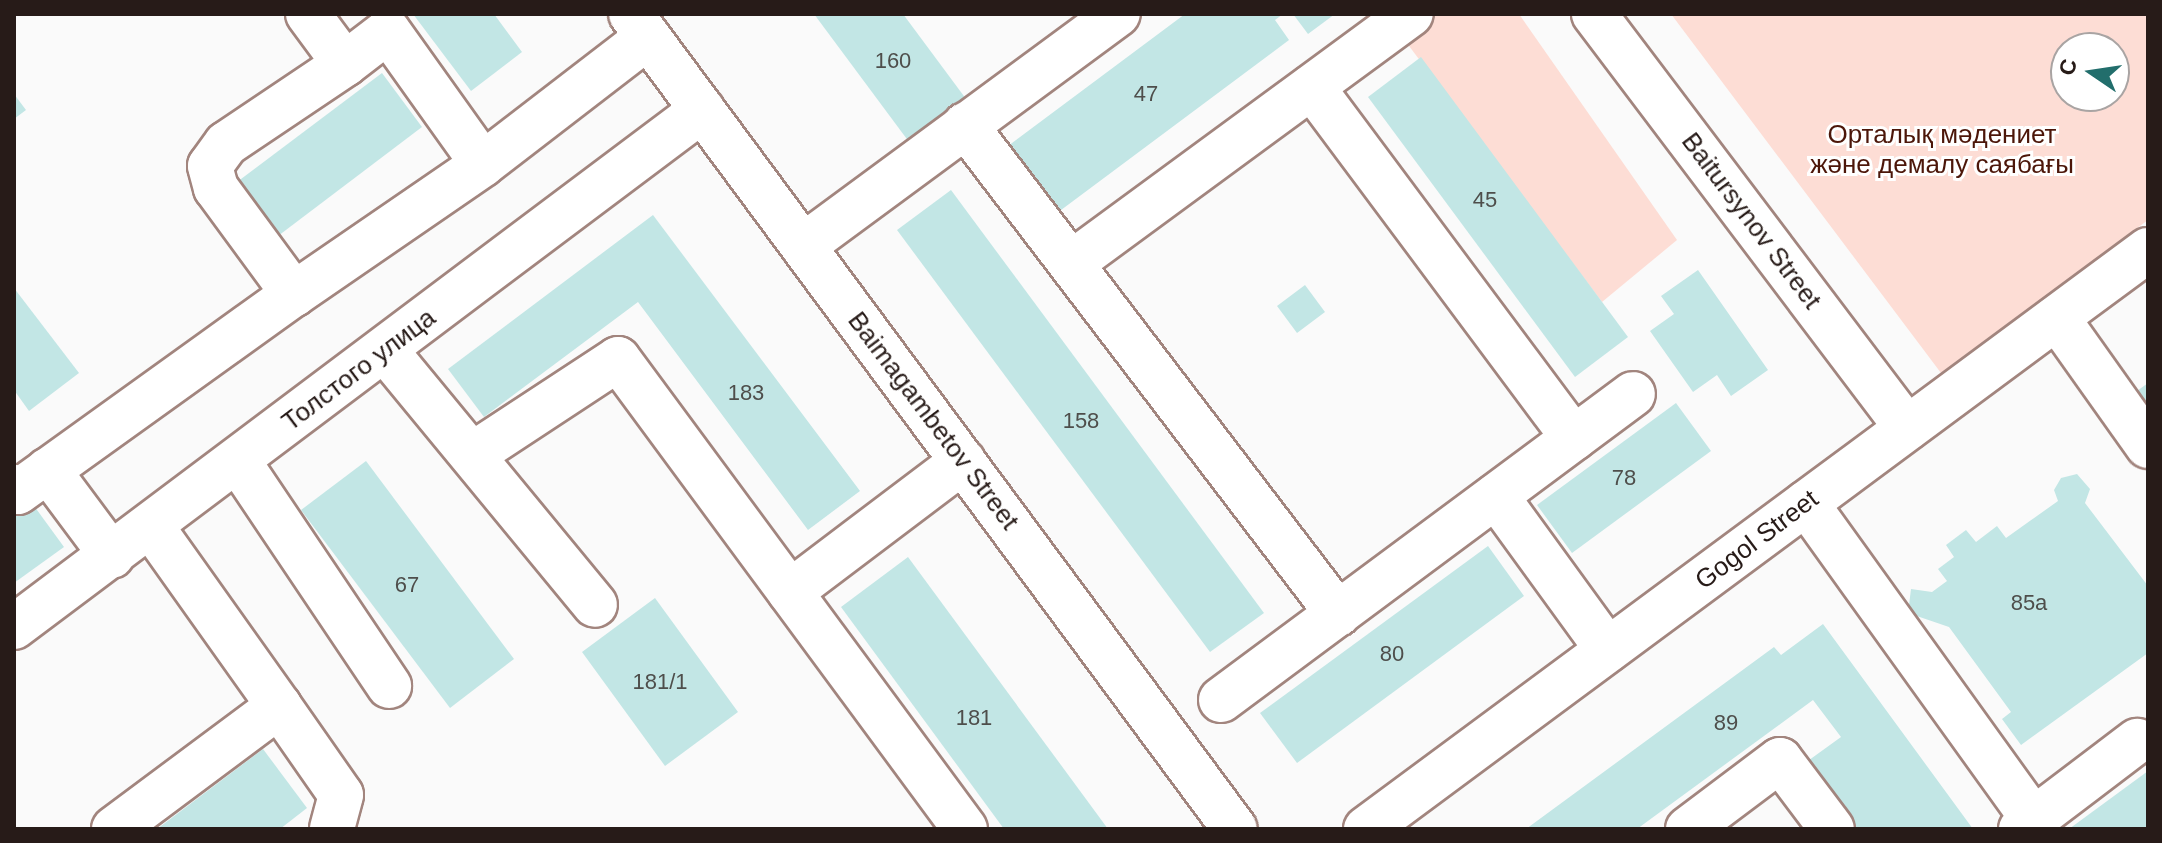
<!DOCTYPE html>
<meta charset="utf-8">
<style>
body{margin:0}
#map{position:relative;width:2162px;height:843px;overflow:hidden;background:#fafafa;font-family:Arial,sans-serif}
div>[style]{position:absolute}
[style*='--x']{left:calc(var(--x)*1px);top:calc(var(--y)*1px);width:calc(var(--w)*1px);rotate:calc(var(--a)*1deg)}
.green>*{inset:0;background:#fdddd5}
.building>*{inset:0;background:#c2e6e5}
.roads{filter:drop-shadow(2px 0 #a2857e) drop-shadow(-2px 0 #a2857e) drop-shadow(0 2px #a2857e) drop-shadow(0 -2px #a2857e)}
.minor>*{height:44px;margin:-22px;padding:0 22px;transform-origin:22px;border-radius:22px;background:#fff}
.major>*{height:44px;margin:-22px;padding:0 22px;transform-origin:22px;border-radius:22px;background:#fff}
span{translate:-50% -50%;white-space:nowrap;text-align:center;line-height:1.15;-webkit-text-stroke:6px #fff;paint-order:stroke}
.number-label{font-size:22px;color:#4e4e4b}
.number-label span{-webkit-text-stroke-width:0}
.park-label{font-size:26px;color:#4c1609}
.street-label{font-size:26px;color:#271b18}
.frame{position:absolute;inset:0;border:16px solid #271b18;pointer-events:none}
.north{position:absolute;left:2050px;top:32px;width:80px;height:80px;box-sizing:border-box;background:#fff;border:2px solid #a9a4a3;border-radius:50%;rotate:283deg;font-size:22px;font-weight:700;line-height:32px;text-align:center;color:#271b18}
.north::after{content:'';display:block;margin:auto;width:28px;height:36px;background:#226e6c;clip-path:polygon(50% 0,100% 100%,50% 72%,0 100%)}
</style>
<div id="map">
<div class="green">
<div style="clip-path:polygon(1417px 14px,1519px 14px,1677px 240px,1602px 302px,1397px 30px)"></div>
<div style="clip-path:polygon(evenodd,1671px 14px,2148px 14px,2148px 220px,1941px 373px,1671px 14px,2066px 48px,2114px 48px,2114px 96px,2066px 96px,2066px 48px)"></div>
</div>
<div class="building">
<div style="clip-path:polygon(413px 14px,494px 14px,522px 52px,471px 91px)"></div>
<div style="clip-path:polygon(814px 14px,903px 14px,972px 107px,915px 150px)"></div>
<div style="clip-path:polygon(1185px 14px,1283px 14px,1275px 20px,1289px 40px,1053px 216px,1004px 149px)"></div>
<div style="clip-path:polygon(1293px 14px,1335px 14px,1308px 34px)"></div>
<div style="clip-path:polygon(1421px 57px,1628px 337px,1575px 377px,1368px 97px)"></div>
<div style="clip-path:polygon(382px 73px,422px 127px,278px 236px,237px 182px)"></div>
<div style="clip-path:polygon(14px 94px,26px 110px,14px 119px)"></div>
<div style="clip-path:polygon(951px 190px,1264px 613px,1210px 652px,897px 230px)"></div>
<div style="clip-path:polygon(653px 215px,860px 491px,808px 530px,638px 302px,484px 417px,448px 369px)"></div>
<div style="clip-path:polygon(1698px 270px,1768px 370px,1731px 396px,1717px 375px,1693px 392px,1650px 331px,1674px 314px,1661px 296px)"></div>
<div style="clip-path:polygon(1305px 285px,1325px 312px,1297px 333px,1277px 306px)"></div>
<div style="clip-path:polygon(14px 288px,79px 373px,29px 411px,14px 390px)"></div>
<div style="clip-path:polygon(2148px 383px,2148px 407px,2137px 391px)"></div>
<div style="clip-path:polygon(1676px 403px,1711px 451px,1572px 553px,1537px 505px)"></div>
<div style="clip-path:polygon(366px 461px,514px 659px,450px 708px,301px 510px)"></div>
<div style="clip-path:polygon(2077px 474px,2090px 489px,2085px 503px,2148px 586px,2148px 653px,2021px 745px,2002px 719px,2011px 712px,1949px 627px,1908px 613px,1911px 589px,1932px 592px,1947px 581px,1938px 569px,1954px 557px,1946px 545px,1966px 530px,1976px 542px,1997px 526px,2006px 538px,2058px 501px,2054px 490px,2061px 478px)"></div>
<div style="clip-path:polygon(29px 499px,64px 547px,14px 583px,14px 510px)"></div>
<div style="clip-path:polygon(1488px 546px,1524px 596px,1297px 763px,1260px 713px)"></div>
<div style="clip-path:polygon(908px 557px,1108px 829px,1004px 829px,841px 607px)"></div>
<div style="clip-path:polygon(655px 598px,738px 712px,665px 766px,582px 652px)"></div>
<div style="clip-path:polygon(1823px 624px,1973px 829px,1854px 829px,1805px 763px,1841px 737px,1813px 700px,1637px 829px,1526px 829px,1774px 647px,1781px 655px)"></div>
<div style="clip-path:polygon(263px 749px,307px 808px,280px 829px,157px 829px)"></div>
<div style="clip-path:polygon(2148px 771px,2148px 829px,2069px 829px)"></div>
</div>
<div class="roads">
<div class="minor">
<div style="--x:308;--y:14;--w:62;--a:53.5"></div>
<div style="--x:345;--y:64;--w:54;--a:-37.5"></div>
<div style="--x:388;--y:31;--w:163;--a:54.5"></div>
<div style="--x:1594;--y:14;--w:519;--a:52.91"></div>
<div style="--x:345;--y:64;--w:143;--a:146.1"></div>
<div style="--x:226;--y:144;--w:27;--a:126"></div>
<div style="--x:210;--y:166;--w:23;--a:75"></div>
<div style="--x:216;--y:188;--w:132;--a:53.7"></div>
<div style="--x:294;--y:294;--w:229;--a:-34.5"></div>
<div style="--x:483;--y:164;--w:208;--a:-37.6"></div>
<div style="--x:1312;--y:87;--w:438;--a:53.3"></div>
<div style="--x:965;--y:125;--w:615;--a:52.66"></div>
<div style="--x:803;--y:246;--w:391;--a:-36.4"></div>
<div style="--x:1073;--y:262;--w:419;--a:-36.3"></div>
<div style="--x:2057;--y:318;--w:157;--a:54.6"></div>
<div style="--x:385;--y:350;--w:330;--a:50.5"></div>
<div style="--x:475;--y:453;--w:171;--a:-33.3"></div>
<div style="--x:618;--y:359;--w:584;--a:53.56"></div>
<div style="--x:238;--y:461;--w:271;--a:56.1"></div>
<div style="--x:48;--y:470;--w:107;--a:53.3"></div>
<div style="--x:14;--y:487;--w:6;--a:51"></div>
<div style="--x:18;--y:492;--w:340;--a:-35.7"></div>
<div style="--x:1496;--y:496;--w:190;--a:54"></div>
<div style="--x:1806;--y:503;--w:390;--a:54.3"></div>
<div style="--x:790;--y:592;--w:217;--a:-37.1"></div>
<div style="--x:14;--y:627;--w:861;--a:-36.92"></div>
<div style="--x:1221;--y:700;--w:513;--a:-36.6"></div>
<div style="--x:279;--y:706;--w:108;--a:55.1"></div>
<div style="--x:341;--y:795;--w:35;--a:105"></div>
<div style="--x:114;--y:829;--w:206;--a:-36.7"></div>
<div style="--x:279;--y:706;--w:219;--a:-125.4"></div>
<div style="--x:1366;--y:829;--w:973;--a:-36.52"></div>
<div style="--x:1688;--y:829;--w:115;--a:-36.9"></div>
<div style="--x:1780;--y:760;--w:86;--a:53"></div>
<div style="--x:2021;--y:829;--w:146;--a:-37.2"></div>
</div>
<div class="major">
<div style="--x:631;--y:14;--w:1014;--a:53.46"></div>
</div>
</div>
<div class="number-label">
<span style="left:893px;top:61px">160</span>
<span style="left:1146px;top:94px">47</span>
<span style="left:1485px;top:200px">45</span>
<span style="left:746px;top:393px">183</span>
<span style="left:1081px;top:421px">158</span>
<span style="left:1624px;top:478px">78</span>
<span style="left:407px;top:585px">67</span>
<span style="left:2029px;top:603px">85а</span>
<span style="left:1392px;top:654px">80</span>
<span style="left:660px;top:682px">181/1</span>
<span style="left:974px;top:718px">181</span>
<span style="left:1726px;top:723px">89</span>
</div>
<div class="park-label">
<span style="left:1942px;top:150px">Орталық мәдениет<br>және демалу саябағы</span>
</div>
<div class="street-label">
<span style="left:1751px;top:221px;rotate:53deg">Baitursynov Street</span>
<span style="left:359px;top:370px;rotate:-37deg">Толстого улица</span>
<span style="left:933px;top:421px;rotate:53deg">Baimagambetov Street</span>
<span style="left:1757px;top:540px;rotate:-37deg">Gogol Street</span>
</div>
<div class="frame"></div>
<div class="north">С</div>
</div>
